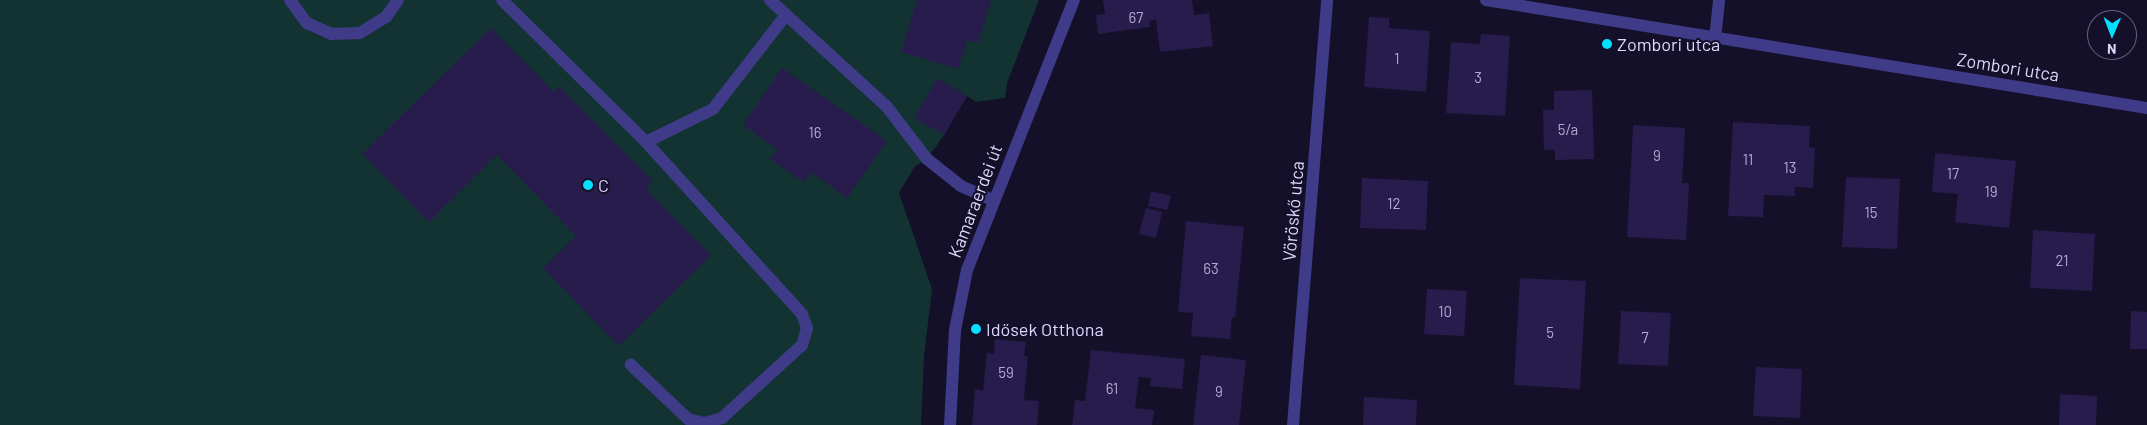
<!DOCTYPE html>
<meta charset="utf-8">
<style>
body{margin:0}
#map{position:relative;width:2147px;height:425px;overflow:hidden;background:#151029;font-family:Barlow,sans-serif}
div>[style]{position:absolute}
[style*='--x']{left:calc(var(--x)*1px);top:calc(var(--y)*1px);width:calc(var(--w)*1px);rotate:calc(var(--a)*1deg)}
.green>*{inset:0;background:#133333}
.building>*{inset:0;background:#271c4b}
.minor>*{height:12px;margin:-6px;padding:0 6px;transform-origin:6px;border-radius:6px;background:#403b89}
.dots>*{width:14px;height:14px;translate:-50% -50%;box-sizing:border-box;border:2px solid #151029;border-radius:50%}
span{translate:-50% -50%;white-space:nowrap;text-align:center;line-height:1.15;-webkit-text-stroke:4px #151029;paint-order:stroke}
.number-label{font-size:15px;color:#b0a9d2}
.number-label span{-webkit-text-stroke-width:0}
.poi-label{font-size:18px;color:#ded8ff}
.left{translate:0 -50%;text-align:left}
.street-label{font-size:18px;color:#ded8ff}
.north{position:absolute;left:2087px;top:10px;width:50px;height:50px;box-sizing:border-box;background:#151029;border:1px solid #65607f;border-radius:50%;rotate:181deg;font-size:14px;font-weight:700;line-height:20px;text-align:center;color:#ded8ff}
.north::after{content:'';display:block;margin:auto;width:18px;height:22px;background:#04dfff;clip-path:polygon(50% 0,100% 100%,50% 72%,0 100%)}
</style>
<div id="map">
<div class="green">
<div style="clip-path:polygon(0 0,1039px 0,1007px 83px,1005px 98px,976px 102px,967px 96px,944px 135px,927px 159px,915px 166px,899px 193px,932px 289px,924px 356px,921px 425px,0 425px)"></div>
</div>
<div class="building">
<div style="clip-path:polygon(917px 0,991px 0,978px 43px,967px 40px,958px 69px,901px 52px)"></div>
<div style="clip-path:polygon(1103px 0,1192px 0,1194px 15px,1209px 13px,1213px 46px,1160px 52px,1156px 20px,1149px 21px,1150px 27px,1098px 34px,1096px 15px,1105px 14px)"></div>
<div style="clip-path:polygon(1369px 17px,1389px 18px,1389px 28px,1430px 31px,1426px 92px,1364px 87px)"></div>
<div style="clip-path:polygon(491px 28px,554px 92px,559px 86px,652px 180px,647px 190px,711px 255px,619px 346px,543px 268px,576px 236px,497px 155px,429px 222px,362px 154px)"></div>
<div style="clip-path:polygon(1481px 34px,1510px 36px,1505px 116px,1446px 113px,1451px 42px,1480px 44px)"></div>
<div style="clip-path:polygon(782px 68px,887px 141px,847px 198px,811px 172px,804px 182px,770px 159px,777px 149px,743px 125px)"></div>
<div style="clip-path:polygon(938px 78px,967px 96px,944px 135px,914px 118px)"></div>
<div style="clip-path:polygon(1592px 90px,1594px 159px,1555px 160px,1555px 150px,1544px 150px,1543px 110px,1554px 110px,1554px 91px)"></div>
<div style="clip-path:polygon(1733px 122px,1810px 126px,1809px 147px,1815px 148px,1813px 188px,1795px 187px,1795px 196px,1764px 195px,1763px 217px,1728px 216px)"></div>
<div style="clip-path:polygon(1633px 125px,1685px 128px,1682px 183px,1689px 183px,1686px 240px,1627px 237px)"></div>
<div style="clip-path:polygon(1935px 153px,2016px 161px,2009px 228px,1955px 222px,1958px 194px,1932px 192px)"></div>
<div style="clip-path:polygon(1846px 177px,1900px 179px,1897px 249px,1842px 247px)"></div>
<div style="clip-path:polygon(1362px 178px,1428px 181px,1426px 230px,1360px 228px)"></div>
<div style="clip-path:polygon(1151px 191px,1171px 196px,1167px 210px,1148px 206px)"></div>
<div style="clip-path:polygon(1146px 208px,1162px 212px,1156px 238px,1139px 234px)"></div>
<div style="clip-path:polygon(1186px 221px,1244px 227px,1235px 317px,1232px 317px,1230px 339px,1191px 336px,1193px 313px,1178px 312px)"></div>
<div style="clip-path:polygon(2033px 230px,2095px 234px,2092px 291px,2030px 288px)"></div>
<div style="clip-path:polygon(1520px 278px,1586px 281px,1580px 389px,1514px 385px)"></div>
<div style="clip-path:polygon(1427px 289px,1467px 291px,1464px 336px,1424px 334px)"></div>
<div style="clip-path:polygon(1621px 311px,1671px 313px,1668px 366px,1618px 364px)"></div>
<div style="clip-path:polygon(2131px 311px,2147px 312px,2147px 349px,2130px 349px)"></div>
<div style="clip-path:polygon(995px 339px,1026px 342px,1024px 356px,1028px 357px,1024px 400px,1039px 401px,1037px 425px,972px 425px,975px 389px,983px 391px,987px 353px,994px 354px)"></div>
<div style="clip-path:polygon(1091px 350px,1185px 359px,1182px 389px,1150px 386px,1151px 378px,1139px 377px,1135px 408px,1154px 410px,1152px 425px,1072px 425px,1075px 400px,1085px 401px)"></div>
<div style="clip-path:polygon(1201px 355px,1246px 360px,1239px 425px,1193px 425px)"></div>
<div style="clip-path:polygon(1756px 367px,1802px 369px,1800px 418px,1753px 416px)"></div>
<div style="clip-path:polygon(2060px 394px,2097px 396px,2096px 425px,2059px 425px)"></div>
<div style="clip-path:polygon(1364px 397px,1417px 400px,1416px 425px,1363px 425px)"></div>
</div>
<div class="minor">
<div style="--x:290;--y:0;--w:29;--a:54"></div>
<div style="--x:307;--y:23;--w:27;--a:24"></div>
<div style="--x:332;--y:34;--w:28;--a:-2"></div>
<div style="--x:360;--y:33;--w:31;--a:-32"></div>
<div style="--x:386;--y:17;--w:21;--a:-55"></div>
<div style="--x:502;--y:0;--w:202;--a:44.6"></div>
<div style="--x:646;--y:142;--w:232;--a:47.8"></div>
<div style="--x:802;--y:314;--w:15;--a:70"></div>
<div style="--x:807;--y:328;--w:18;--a:106"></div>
<div style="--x:802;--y:345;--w:108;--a:137.6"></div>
<div style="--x:722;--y:418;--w:19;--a:164"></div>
<div style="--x:704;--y:423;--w:16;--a:-166"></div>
<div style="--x:688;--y:419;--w:79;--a:-136.5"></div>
<div style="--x:770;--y:0;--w:159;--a:42.4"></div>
<div style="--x:887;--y:107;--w:66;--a:52.4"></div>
<div style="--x:927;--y:159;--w:43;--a:38.5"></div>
<div style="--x:961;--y:186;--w:35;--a:24"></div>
<div style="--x:1486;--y:0;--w:670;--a:9.28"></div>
<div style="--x:1715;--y:39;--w:39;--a:-84"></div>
<div style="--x:646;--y:142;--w:75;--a:-26.2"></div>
<div style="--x:713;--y:109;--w:119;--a:-52.2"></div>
<div style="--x:950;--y:425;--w:95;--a:-87"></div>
<div style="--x:955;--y:330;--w:61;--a:-78.7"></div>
<div style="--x:967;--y:270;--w:290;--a:-68.4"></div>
<div style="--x:1293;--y:425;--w:426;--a:-85.4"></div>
</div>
<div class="dots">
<div style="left:1607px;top:44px;background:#04dfff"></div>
<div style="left:588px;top:185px;background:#04dfff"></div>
<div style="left:976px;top:329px;background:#04dfff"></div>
</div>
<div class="number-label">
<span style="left:1136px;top:18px">67</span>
<span style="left:1397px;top:59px">1</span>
<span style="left:1478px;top:78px">3</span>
<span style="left:1568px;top:130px">5/a</span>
<span style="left:815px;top:133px">16</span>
<span style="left:1657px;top:156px">9</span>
<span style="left:1748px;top:160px">11</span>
<span style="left:1790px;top:168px">13</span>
<span style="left:1953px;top:174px">17</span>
<span style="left:1991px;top:192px">19</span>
<span style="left:1394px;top:204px">12</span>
<span style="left:1871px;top:213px">15</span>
<span style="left:2062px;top:261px">21</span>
<span style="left:1211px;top:269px">63</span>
<span style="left:1445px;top:312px">10</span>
<span style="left:1550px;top:333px">5</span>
<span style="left:1645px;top:338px">7</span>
<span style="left:1006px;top:373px">59</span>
<span style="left:1112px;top:389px">61</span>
<span style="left:1219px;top:392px">9</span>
</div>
<div class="poi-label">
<span class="left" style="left:1617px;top:44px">Zombori utca</span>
<span class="left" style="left:598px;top:185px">C</span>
<span class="left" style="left:986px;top:329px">Idősek Otthona</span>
</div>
<div class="street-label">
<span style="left:2008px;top:67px;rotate:9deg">Zombori utca</span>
<span style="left:975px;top:201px;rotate:-69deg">Kamaraerdei út</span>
<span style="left:1293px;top:211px;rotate:-85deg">Vöröskő utca</span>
</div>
<div class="north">N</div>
</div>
